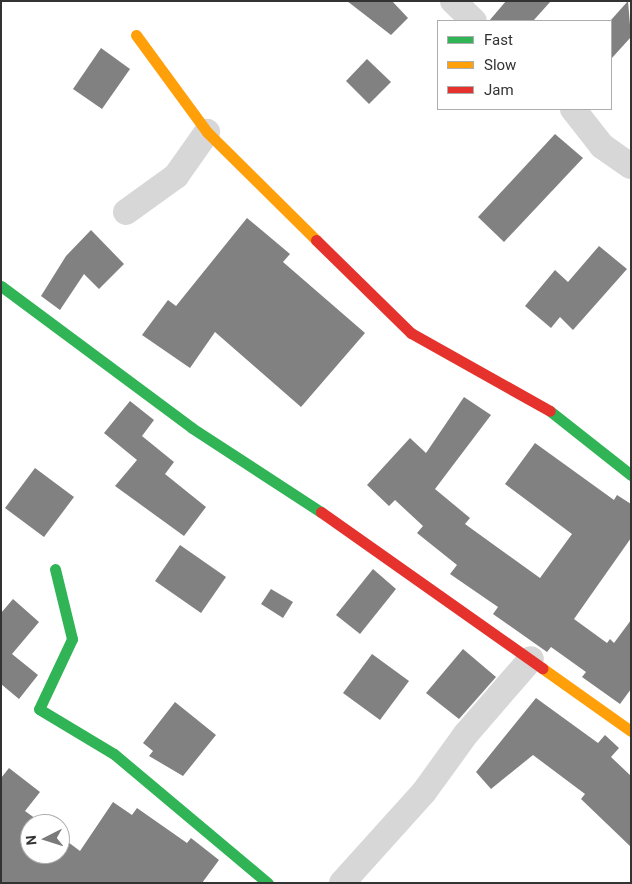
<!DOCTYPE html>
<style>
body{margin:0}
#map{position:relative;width:632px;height:884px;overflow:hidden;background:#fff;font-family:Roboto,sans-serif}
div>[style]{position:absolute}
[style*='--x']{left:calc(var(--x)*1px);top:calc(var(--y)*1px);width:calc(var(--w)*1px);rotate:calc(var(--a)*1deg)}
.building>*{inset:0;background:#818181}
.street>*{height:26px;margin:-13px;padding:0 13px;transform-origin:13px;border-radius:13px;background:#d7d7d7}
.fast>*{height:11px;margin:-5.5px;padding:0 5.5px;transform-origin:5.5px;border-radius:5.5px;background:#30b455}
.slow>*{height:11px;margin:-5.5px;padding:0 5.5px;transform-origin:5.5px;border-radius:5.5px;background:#ff9f0a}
.jam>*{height:11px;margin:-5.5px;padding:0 5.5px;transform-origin:5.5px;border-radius:5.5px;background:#e5322d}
span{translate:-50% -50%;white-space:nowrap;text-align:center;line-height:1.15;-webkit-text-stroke:5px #fff;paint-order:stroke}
.frame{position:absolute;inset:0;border:2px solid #333;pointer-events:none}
.legend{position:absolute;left:437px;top:20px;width:175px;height:90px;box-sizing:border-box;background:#fff;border:1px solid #adadad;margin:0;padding:6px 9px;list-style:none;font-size:15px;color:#333}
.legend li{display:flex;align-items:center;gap:10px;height:25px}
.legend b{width:25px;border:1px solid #adadad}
.north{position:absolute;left:20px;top:814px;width:50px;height:50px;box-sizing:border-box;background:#fff;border:1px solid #adadad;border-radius:50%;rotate:265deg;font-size:14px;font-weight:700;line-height:20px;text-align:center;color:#333}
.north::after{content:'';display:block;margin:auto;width:18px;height:22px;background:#7a7a7a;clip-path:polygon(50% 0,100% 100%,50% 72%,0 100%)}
</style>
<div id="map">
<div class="building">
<div style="clip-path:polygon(347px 1px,392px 1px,408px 18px,391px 35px)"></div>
<div style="clip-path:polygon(506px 1px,551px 1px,533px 21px,489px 21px)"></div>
<div style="clip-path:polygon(628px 1px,631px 37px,611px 59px,611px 20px)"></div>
<div style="clip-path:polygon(101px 48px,130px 69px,102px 109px,73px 89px)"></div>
<div style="clip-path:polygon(367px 59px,391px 82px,369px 104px,346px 81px)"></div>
<div style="clip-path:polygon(555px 134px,583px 158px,504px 242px,478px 217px)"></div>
<div style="clip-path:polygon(247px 218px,290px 254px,283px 262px,365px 333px,301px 407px,215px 332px,190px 368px,142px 335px,168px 300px,176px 306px)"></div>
<div style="clip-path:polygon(91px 230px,124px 264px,99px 289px,84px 274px,60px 310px,41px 296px,66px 256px)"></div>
<div style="clip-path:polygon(599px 246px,627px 269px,573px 330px,560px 317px,551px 328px,525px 306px,555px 270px,568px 282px)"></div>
<div style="clip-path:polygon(464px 397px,491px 415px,435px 489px,470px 518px,465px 524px,540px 578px,572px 534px,505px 484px,535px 443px,614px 500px,617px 495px,631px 504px,631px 538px,574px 619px,607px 643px,610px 639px,614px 643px,631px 620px,631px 689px,620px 704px,582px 677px,586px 672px,551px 647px,547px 652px,493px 614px,498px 607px,450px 574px,457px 565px,417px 533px,423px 526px,395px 500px,389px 506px,367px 485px,410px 438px,426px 453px)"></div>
<div style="clip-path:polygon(130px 401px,154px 420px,142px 436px,174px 462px,165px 474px,206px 507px,184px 536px,115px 486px,137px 460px,104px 433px)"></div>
<div style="clip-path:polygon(35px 468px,74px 497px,44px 537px,5px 508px)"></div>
<div style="clip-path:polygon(180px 545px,226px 577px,201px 613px,155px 581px)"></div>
<div style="clip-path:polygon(373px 569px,396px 589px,360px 634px,336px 615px)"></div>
<div style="clip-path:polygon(271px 589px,293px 602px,283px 618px,261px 604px)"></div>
<div style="clip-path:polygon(13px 599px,39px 622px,12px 654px,38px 675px,19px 699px,1px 684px,1px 613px)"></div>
<div style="clip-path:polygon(463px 649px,496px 677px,459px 719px,426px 693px)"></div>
<div style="clip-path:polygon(372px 654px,409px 681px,380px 720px,343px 693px)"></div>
<div style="clip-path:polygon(536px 698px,598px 743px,605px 735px,619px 748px,611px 757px,631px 776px,631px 847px,581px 799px,585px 794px,533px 755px,491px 789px,476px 772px)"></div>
<div style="clip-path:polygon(175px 702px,216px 735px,183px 776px,149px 756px,153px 751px,143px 743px)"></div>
<div style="clip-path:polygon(9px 768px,40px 792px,25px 811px,43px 824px,30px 824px,30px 854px,60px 854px,60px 836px,80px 851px,113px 802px,132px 815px,137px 808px,187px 843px,191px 838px,219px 860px,202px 883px,1px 883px,1px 778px)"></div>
</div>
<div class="street">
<div style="--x:453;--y:1;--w:29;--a:44"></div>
<div style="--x:573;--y:109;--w:47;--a:51.9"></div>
<div style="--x:602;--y:146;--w:35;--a:35"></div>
<div style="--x:126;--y:212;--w:62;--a:-35.8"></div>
<div style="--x:176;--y:176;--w:54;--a:-54.8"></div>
<div style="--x:342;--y:883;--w:122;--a:-48"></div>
<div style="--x:424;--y:792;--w:72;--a:-54.1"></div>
<div style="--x:466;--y:734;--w:99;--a:-49.1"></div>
</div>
<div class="fast">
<div style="--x:1;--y:286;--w:238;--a:36.6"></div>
<div style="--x:192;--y:428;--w:154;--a:33.1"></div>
<div style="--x:550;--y:411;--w:103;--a:38.3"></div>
<div style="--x:55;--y:569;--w:72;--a:76.3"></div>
<div style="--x:72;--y:639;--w:77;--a:115.2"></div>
<div style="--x:39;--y:709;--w:87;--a:31"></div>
<div style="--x:114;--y:754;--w:201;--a:40"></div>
</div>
<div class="slow">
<div style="--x:136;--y:35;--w:120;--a:53.8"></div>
<div style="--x:207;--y:132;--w:153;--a:44.7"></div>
<div style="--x:542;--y:668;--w:109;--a:35.3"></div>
</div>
<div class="jam">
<div style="--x:316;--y:240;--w:133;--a:44.4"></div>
<div style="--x:411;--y:333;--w:159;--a:29.3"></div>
<div style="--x:321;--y:512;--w:271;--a:35.2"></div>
</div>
<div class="frame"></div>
<ul class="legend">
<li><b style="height:6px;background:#30b455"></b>Fast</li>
<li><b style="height:6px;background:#ff9f0a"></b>Slow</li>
<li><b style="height:6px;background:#e5322d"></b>Jam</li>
</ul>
<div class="north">N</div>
</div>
